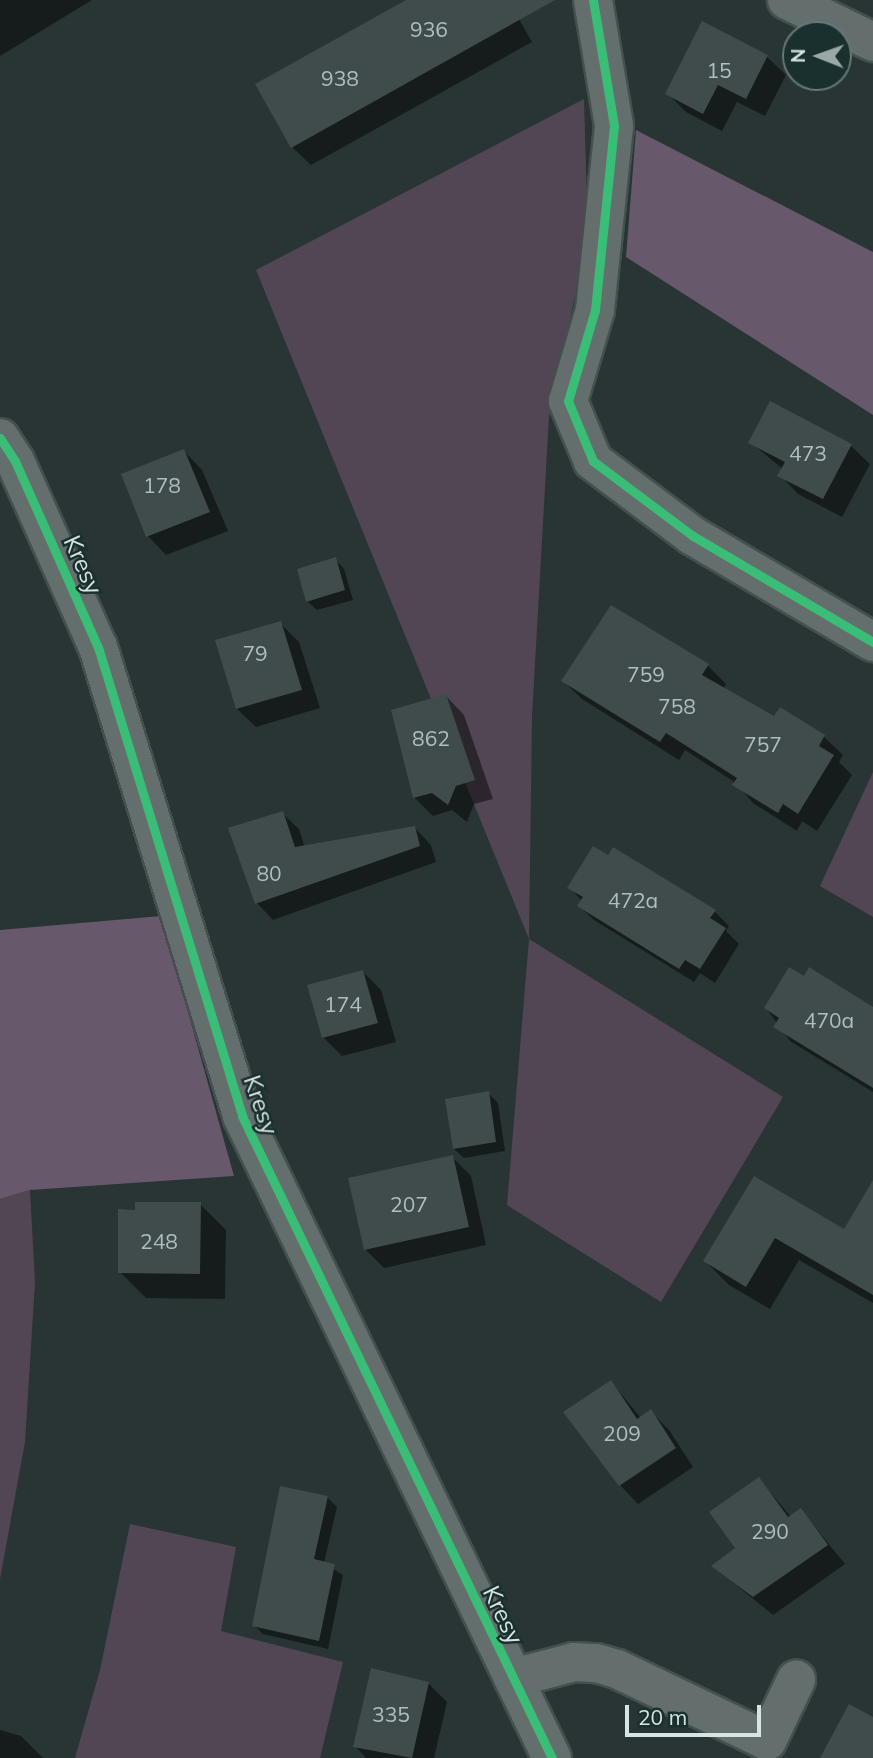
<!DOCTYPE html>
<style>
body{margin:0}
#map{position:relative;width:873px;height:1758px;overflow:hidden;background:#283534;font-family:Mulish,sans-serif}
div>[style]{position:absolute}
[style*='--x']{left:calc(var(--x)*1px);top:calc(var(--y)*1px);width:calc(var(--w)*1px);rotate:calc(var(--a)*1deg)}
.green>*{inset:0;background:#524655}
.forest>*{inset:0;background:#67586b}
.shadow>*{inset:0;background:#0007}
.building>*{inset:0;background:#3f4c4b}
.roads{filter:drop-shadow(2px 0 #44504f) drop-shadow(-2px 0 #44504f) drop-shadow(0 2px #44504f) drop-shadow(0 -2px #44504f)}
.minor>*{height:38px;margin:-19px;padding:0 19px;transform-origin:19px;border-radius:19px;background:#646e6d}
.cycleway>*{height:9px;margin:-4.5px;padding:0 4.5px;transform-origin:4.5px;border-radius:4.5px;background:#3abd76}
span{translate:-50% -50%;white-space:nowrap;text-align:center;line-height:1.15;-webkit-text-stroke:5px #19302f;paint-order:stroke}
.number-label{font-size:21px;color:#b0bebd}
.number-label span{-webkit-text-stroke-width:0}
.street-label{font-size:24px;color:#d6e4e3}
.north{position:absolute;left:782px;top:21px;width:70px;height:70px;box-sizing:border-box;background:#19302f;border:2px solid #657877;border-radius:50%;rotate:271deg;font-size:19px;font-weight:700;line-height:28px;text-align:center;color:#d6e4e3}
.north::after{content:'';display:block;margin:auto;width:24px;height:32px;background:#99a7a6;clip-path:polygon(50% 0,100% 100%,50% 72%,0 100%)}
.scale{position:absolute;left:625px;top:1705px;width:136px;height:32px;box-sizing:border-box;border:4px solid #d6e4e3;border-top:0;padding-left:9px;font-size:21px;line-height:24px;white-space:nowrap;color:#d6e4e3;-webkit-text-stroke:5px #19302f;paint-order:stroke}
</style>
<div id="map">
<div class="green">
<div style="clip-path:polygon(584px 99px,588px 235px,549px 417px,532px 716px,529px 939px,783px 1097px,661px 1302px,507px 1205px,529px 939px,256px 270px)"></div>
<div style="clip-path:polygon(873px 772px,873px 917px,820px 886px)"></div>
<div style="clip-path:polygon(30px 1190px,35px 1282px,25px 1442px,0 1579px,0 1199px)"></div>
<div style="clip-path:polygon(130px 1524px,236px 1547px,221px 1631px,343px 1662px,320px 1758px,75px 1758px,100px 1670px)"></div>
</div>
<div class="forest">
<div style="clip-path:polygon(636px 130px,873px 252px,873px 415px,626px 257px)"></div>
<div style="clip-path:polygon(161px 916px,234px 1176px,30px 1190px,0 1199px,0 930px)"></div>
</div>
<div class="shadow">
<div style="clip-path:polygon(0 0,92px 0,0 56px)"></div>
<div style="clip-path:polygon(409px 0,508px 0,532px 42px,311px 165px,292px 147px)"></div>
<div style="clip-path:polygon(767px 57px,786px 75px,765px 116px,737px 102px,722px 131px,686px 112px,667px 93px)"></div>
<div style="clip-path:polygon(771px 403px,851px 446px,870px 464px,842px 517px,798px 494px,780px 475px,783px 469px,751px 443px)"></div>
<div style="clip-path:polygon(184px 451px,202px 470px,228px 531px,166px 555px,148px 536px)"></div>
<div style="clip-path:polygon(335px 559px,344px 569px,353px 600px,317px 610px,307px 601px)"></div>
<div style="clip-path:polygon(280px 623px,299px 642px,320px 708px,256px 727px,237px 709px)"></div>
<div style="clip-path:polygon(708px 666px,726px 684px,723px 689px,775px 719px,780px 710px,824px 737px,843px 755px,839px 762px,852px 775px,817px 831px,802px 821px,797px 831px,753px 803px,736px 783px,685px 750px,679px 760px,582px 699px,563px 681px)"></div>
<div style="clip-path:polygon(446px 696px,464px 715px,493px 799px,474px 804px,467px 822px,452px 810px,433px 816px,414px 797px)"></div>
<div style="clip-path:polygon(282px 813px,299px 829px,305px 848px,415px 828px,431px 845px,436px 862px,273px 920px,257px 903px)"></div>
<div style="clip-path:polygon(614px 849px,715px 912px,729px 926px,726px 931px,739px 944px,715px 983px,700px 973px,694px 982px,594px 920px,579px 906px,582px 901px,570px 888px)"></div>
<div style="clip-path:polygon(363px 972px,381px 990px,396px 1042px,342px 1056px,323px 1037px)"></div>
<div style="clip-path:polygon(766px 1008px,873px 1009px,873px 1092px,790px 1041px)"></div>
<div style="clip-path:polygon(488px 1093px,498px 1103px,505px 1151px,464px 1158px,454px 1149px)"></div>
<div style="clip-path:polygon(452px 1157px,471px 1176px,486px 1245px,384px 1268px,365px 1249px)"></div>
<div style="clip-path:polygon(754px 1179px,845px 1232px,873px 1183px,873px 1303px,799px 1260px,770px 1309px,729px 1285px,705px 1261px)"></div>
<div style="clip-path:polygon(200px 1204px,226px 1230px,225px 1299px,146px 1298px,120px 1272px,137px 1212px)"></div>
<div style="clip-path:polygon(611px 1382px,641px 1418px,651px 1412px,669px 1430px,693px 1467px,638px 1504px,620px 1485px)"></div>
<div style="clip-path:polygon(759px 1479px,791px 1517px,801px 1510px,845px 1564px,773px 1615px,713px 1566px,738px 1549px)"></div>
<div style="clip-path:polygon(327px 1497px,337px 1507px,324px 1563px,343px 1575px,328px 1649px,263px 1634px,254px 1625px)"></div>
<div style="clip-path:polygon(428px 1683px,447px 1702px,434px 1758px,366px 1758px,355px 1746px)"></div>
<div style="clip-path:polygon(0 1730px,21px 1736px,43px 1758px,0 1758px)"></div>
</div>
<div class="building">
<div style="clip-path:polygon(406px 0,555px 0,291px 148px,255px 84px)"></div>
<div style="clip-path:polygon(702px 21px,768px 55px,746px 99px,718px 85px,703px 114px,665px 94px)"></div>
<div style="clip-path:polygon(770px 401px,852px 444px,823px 499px,777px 476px,785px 462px,748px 443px)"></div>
<div style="clip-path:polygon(184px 449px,210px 512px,146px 537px,121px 474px)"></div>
<div style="clip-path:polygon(336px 557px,345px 590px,306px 602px,297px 569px)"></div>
<div style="clip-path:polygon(611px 605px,709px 664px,702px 675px,774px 716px,780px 707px,825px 735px,819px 746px,834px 755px,798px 814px,783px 804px,778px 813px,732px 785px,737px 778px,666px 733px,660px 742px,561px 681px)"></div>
<div style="clip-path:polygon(281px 621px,302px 690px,236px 709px,215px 640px)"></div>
<div style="clip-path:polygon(446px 694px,475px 780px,456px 786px,448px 805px,432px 793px,413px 798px,391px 710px)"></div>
<div style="clip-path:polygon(283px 811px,295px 847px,415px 826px,420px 846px,255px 904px,228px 828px)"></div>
<div style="clip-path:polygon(593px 846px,608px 855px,613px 847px,716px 910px,710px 918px,726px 928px,700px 969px,685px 960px,679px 969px,577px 906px,583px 897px,567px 888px)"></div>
<div style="clip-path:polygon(789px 967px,804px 976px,809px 967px,873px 1007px,873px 1088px,773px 1027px,779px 1018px,764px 1008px)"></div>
<div style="clip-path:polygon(363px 970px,378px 1023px,322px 1038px,307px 985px)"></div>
<div style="clip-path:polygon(489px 1091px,496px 1142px,453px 1149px,445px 1099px)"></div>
<div style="clip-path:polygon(453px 1155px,469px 1227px,364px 1250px,348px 1178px)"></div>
<div style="clip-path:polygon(754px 1176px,844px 1229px,873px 1180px,873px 1295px,775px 1238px,746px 1287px,703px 1261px)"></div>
<div style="clip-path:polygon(135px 1202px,201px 1202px,200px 1274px,118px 1273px,118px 1209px,135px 1210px)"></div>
<div style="clip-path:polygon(611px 1380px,637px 1419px,651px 1409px,676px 1448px,619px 1486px,563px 1412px)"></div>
<div style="clip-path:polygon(759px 1477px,788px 1517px,801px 1508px,828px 1545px,753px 1597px,711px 1566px,735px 1548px,709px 1512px)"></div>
<div style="clip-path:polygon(280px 1486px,328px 1496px,314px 1559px,335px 1564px,319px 1641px,252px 1626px)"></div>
<div style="clip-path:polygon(371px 1668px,429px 1682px,412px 1758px,353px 1747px)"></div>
<div style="clip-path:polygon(849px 1704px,873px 1717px,873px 1758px,820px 1758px)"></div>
</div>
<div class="roads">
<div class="minor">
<div style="--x:593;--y:0;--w:128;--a:80.5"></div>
<div style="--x:614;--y:126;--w:185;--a:95.9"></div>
<div style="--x:595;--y:310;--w:95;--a:106.5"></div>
<div style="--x:568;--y:401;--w:65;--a:67.4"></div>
<div style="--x:593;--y:461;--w:125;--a:36.9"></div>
<div style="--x:693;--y:536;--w:209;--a:30.5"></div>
<div style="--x:787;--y:0;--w:96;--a:26"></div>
<div style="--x:0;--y:438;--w:27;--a:57"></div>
<div style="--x:15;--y:461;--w:204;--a:66"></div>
<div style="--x:98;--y:647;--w:491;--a:72.9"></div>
<div style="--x:242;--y:1116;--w:713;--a:64.23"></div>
<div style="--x:513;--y:1678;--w:63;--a:-14.7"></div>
<div style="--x:574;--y:1662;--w:22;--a:3"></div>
<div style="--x:596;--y:1663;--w:22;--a:16"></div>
<div style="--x:617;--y:1669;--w:166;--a:25.6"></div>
<div style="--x:767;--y:1741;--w:68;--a:-64.6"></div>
</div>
</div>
<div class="cycleway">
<div style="--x:593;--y:0;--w:128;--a:80.5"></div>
<div style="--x:614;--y:126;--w:185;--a:95.9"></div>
<div style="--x:595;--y:310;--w:95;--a:106.5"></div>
<div style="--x:568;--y:401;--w:65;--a:67.4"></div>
<div style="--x:593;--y:461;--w:125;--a:36.9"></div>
<div style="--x:693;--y:536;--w:209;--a:30.5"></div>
<div style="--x:0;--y:438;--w:27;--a:57"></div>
<div style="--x:15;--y:461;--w:204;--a:66"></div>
<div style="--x:98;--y:647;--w:491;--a:72.9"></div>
<div style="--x:242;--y:1116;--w:713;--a:64.23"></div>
</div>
<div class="number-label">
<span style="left:429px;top:29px">936</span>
<span style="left:719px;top:70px">15</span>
<span style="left:340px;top:78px">938</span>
<span style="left:808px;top:453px">473</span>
<span style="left:162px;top:485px">178</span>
<span style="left:255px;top:653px">79</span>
<span style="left:646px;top:674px">759</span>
<span style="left:677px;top:706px">758</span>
<span style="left:431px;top:738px">862</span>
<span style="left:763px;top:744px">757</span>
<span style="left:269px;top:873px">80</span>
<span style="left:633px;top:900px">472a</span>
<span style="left:343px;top:1004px">174</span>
<span style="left:829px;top:1020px">470a</span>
<span style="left:409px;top:1204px">207</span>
<span style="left:159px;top:1241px">248</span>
<span style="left:622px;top:1433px">209</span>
<span style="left:770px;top:1531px">290</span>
<span style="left:391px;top:1714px">335</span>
</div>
<div class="street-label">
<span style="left:83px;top:565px;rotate:66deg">Kresy</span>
<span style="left:261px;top:1105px;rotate:71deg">Kresy</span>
<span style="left:503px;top:1615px;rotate:64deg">Kresy</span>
</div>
<div class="north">N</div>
<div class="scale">20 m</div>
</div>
